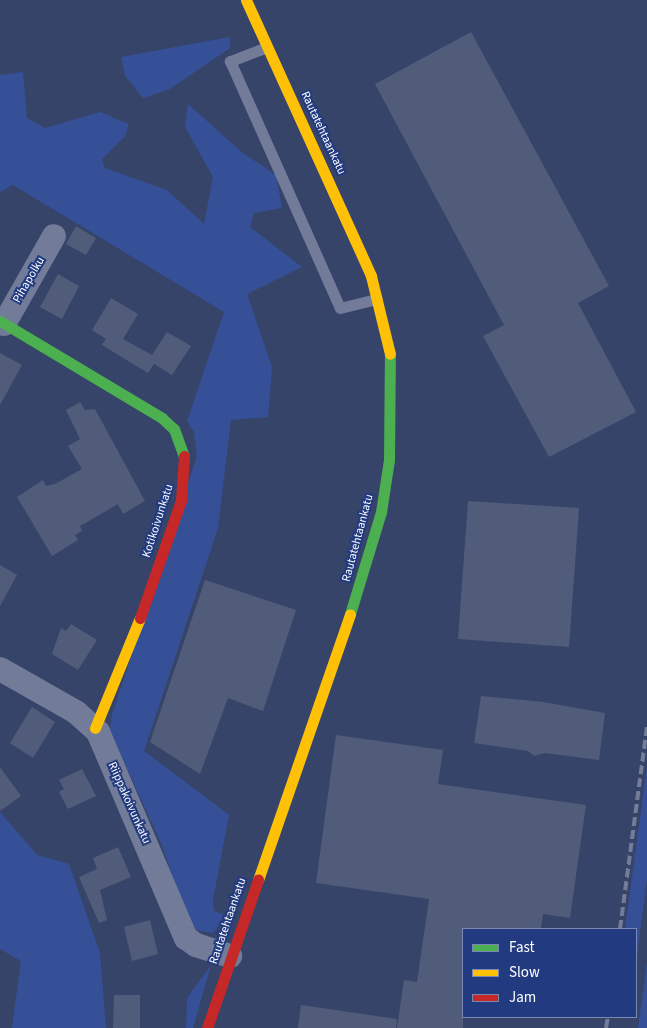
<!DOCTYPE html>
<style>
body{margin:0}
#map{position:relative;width:647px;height:1028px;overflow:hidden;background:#37446a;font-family:"Source Sans 3",sans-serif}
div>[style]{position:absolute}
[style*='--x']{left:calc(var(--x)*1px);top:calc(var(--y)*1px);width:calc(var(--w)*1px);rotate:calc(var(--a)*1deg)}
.green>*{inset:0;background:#355097}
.building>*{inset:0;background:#515c7a}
.lane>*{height:11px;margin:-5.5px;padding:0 5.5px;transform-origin:5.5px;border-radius:5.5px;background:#727b98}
.street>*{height:24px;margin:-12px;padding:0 12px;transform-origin:12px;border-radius:12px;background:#727b98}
.fast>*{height:11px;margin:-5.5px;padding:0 5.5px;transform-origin:5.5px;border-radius:5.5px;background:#4caf50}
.slow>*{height:11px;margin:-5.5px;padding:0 5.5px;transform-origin:5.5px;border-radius:5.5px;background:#ffc107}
.jam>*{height:11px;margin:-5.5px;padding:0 5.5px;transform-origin:5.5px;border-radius:5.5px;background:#c62828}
.rail>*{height:4px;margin-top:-2px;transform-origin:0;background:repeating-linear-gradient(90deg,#737d98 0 9px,transparent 0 13px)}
span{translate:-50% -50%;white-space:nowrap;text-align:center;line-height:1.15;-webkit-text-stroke:4px #213a80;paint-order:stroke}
.street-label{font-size:12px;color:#fff}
.legend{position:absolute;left:462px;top:928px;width:175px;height:90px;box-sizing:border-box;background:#213a80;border:1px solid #7a89b3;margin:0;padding:6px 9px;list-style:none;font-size:15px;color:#fff}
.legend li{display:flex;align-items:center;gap:10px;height:25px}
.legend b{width:25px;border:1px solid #7a89b3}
</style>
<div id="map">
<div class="green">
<div style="clip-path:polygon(230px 37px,230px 48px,170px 89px,143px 98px,125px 76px,121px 57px)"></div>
<div style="clip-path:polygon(23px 72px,27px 118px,45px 128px,100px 112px,129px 124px,125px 136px,102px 159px,105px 168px,167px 190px,204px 224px,213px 177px,185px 127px,188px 104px,243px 153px,276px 175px,282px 208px,254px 213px,250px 227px,302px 267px,247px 294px,272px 367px,268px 417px,231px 420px,218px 528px,144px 751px,229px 815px,213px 900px,214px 911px,225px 915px,213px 933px,195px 930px,183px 906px,161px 843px,110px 731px,112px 715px,197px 456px,194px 432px,187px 421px,224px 312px,13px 185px,0 192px,0 75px)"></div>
<div style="clip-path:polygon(647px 766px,647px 879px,636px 964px,636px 929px,625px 929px)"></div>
<div style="clip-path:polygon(0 812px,37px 855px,69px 864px,100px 953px,106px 1028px,12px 1028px,21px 961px,0 949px)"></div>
<div style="clip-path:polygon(647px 963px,647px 1028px,638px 1028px)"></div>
<div style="clip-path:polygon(211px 965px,193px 1028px,186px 1028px,187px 998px)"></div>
</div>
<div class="building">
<div style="clip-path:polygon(471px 32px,609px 286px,578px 303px,636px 412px,549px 457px,483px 336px,504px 325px,375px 84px)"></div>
<div style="clip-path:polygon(76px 226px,96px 238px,86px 255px,66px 244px)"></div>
<div style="clip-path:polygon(58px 274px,79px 286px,62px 319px,40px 307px)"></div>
<div style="clip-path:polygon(111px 298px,138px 314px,123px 339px,152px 355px,167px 332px,191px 346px,172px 375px,154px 364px,148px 373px,102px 345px,106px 339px,92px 330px)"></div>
<div style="clip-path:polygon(0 353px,22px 365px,0 405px)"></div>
<div style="clip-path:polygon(80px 402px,85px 410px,95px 409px,145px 501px,123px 514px,118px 504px,80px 526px,82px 531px,75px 535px,78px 540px,52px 556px,17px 497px,43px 480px,46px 486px,55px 484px,82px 469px,68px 446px,80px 439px,66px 410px)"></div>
<div style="clip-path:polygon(468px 501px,579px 508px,569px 647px,458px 639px)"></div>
<div style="clip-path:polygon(0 565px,17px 575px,0 606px)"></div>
<div style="clip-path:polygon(205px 580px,296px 610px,263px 711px,228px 698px,200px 774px,150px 742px)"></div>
<div style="clip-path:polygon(71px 624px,97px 640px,78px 670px,52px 654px,61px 628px,66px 631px)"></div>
<div style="clip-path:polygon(481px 696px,543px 702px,605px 713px,599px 760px,545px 753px,534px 756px,528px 751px,474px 743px)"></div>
<div style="clip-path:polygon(32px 707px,55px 722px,33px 758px,10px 743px)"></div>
<div style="clip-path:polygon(336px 735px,443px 750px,438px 784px,586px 805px,570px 918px,543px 914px,541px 929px,463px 929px,463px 1028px,397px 1028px,404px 980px,417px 982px,429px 899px,316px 883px)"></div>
<div style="clip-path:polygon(0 767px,21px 796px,0 811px)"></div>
<div style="clip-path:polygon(82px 769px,96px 796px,68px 809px,59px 792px,64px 789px,59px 780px)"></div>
<div style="clip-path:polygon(118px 847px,131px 877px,100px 890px,107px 920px,99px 923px,79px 877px,97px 869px,93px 858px)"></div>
<div style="clip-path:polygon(150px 920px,158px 954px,132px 961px,124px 927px)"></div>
<div style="clip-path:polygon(114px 995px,140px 995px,140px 1028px,113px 1028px)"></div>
<div style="clip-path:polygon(301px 1005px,397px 1019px,396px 1028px,298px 1028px)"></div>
</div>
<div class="lane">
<div style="--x:267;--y:47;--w:40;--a:159"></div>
<div style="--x:230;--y:61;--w:270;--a:66"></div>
<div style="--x:340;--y:308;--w:38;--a:-14"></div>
</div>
<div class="street">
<div style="--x:4;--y:324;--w:101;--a:-60.4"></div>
<div style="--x:0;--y:669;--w:87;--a:29.5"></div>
<div style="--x:76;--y:712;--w:30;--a:42"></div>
<div style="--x:98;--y:732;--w:224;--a:66.9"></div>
<div style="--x:186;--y:938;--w:12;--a:35"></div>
<div style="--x:196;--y:945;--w:36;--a:18"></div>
</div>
<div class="fast">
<div style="--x:0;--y:321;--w:189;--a:30.9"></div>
<div style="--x:162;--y:418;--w:16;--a:43"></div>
<div style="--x:174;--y:429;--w:29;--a:70"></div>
<div style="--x:350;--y:614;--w:107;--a:-73.1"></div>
<div style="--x:381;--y:512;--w:53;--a:-81.3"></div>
<div style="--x:389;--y:460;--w:106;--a:-89.5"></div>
</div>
<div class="slow">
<div style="--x:246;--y:0;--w:303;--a:65.6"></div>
<div style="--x:371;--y:276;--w:80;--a:76.3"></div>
<div style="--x:95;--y:728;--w:119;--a:-67.8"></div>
<div style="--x:258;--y:880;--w:281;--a:-70.9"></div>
</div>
<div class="jam">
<div style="--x:140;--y:618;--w:125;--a:-70.8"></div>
<div style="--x:181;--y:500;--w:44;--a:-86.1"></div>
<div style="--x:207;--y:1028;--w:157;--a:-71"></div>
</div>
<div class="rail">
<div style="--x:620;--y:929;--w:205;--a:-82.4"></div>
<div style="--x:606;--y:1028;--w:11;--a:-80"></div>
</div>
<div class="street-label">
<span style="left:323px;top:133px;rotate:65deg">Rautatehtaankatu</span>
<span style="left:29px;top:280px;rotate:-60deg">Pihapolku</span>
<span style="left:158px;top:521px;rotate:-72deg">Kotikoivunkatu</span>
<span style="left:358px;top:538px;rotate:-75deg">Rautatehtaankatu</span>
<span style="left:129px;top:803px;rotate:66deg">Riippakoivunkatu</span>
<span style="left:228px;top:921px;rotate:-71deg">Rautatehtaankatu</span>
</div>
<ul class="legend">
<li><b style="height:6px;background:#4caf50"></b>Fast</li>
<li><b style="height:6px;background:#ffc107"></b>Slow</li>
<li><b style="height:6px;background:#c62828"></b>Jam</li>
</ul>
</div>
